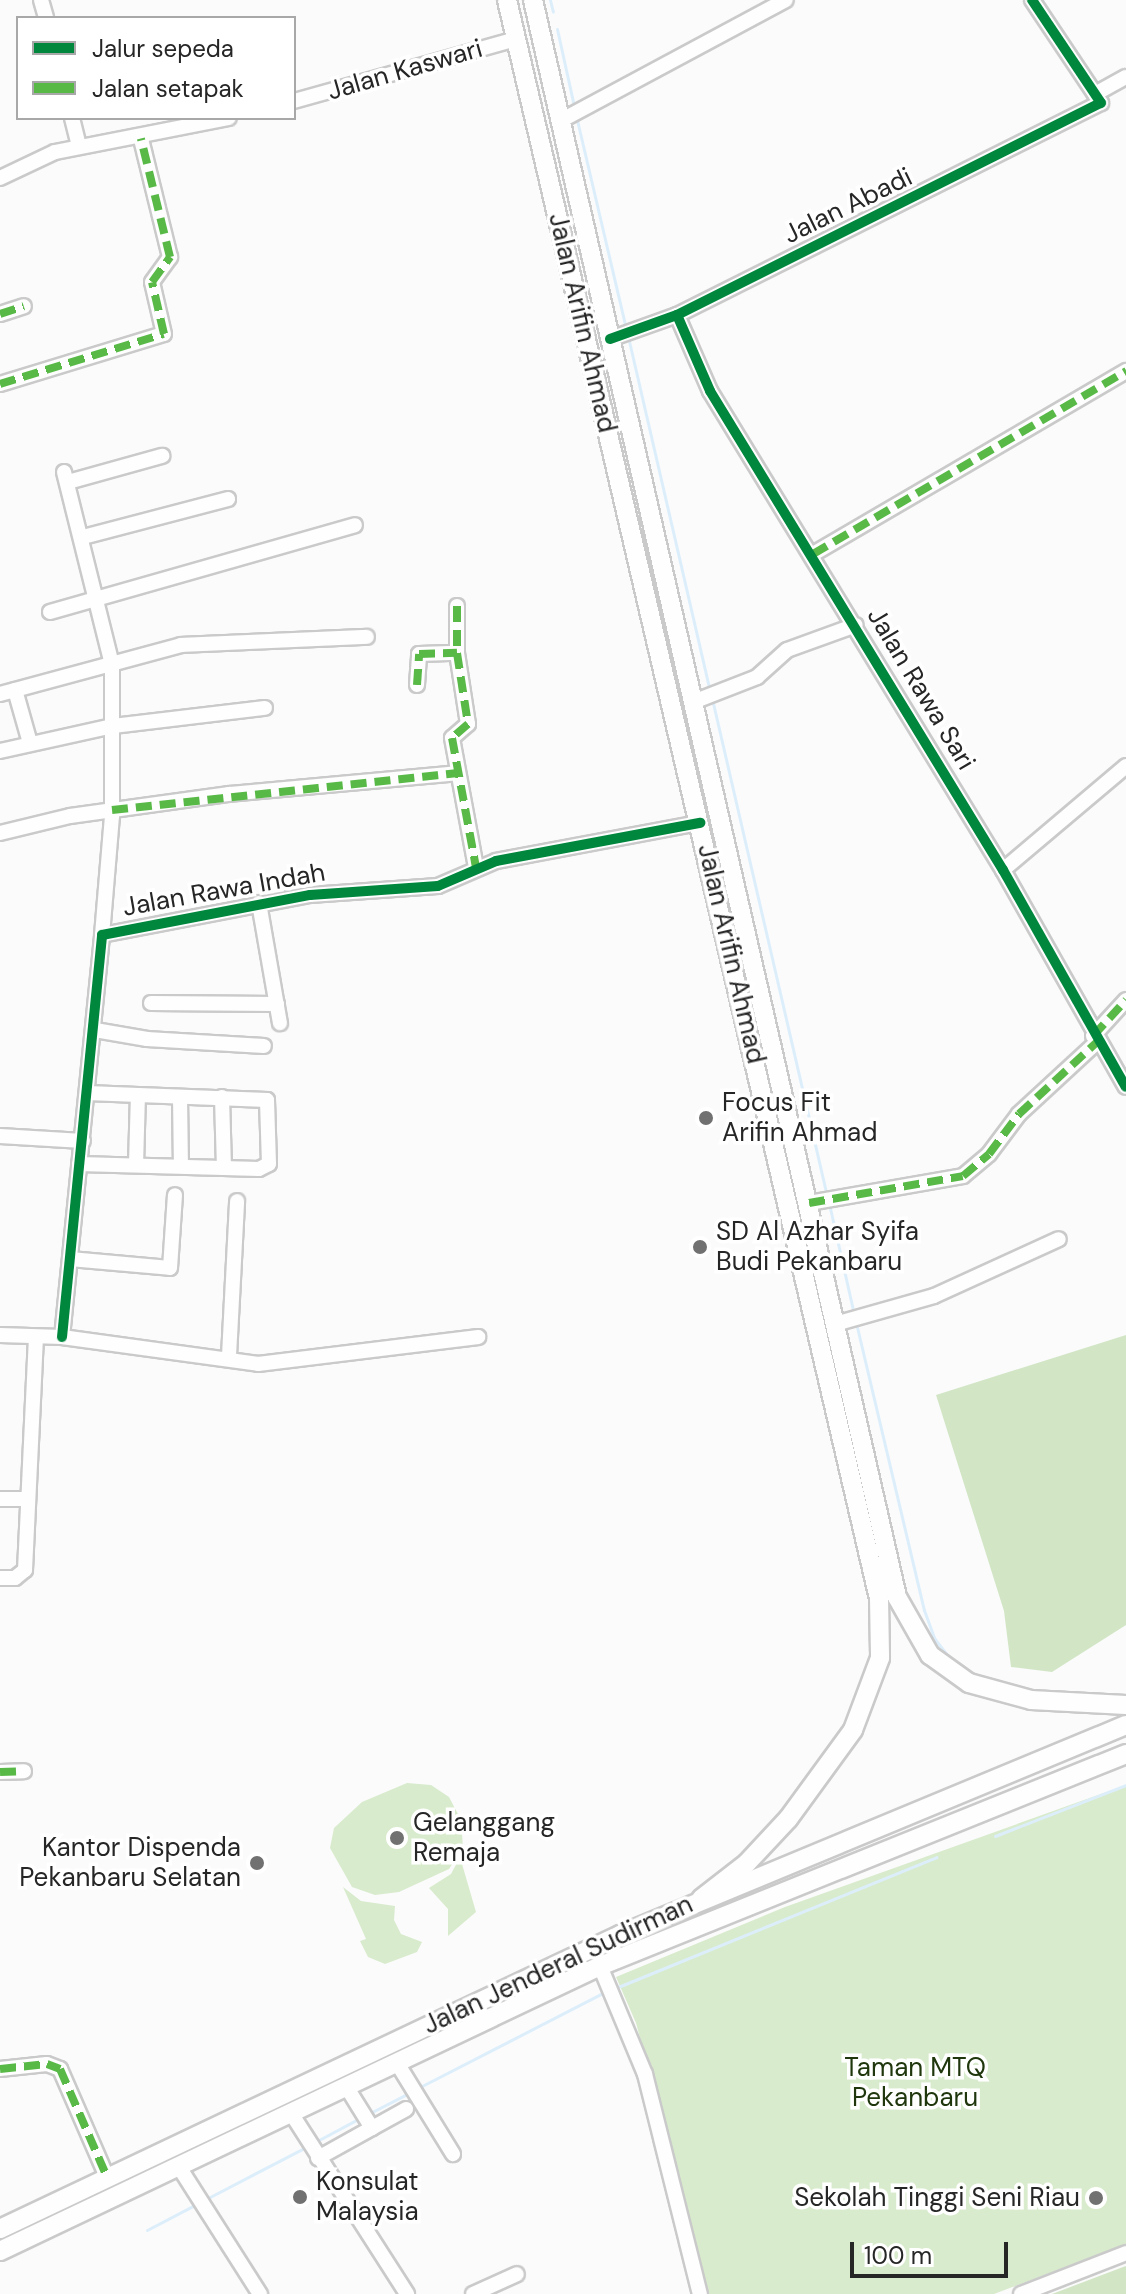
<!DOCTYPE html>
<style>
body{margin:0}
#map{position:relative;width:1126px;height:2294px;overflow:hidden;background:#fbfbfc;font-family:"DM Sans",sans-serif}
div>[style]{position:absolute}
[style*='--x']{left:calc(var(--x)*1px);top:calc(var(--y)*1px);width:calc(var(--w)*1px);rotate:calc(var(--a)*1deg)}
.green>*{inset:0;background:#d8ebcc}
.forest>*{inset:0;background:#d2e6c6}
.stream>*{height:3px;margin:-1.5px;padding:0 1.5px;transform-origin:1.5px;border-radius:1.5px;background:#ddeefb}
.roads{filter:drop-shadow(2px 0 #cacaca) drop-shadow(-2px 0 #cacaca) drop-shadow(0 2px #cacaca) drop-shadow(0 -2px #cacaca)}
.minor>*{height:14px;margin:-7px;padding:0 7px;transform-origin:7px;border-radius:7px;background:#fefeff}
.major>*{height:18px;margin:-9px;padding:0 9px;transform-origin:9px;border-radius:9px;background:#fefeff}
.quiet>*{height:8px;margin-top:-4px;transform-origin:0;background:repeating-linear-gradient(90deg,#58b947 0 16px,transparent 0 24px)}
.cycleway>*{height:10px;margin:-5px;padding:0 5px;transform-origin:5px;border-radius:5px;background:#00873e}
.dots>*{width:22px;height:22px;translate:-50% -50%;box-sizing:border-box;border:4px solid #fff;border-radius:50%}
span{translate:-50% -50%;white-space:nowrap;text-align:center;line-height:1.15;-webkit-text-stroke:7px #fff;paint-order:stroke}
.street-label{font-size:26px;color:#262627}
.poi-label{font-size:26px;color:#262627}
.left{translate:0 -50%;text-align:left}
.right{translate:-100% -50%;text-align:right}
.park-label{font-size:26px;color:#20370d}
.legend{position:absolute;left:16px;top:16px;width:280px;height:104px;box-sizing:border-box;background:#fff;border:2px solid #a8a8a9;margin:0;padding:10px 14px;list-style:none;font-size:24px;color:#262627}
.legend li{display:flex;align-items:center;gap:16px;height:40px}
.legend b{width:40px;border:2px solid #a8a8a9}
.scale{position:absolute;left:850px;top:2242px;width:158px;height:36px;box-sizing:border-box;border:4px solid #262627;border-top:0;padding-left:10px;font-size:24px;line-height:28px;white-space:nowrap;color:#262627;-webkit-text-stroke:6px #fff;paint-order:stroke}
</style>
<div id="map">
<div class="green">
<div style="clip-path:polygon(407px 1783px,431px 1785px,449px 1797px,461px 1820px,463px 1848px,449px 1869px,399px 1892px,375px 1895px,352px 1887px,330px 1848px,334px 1828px,362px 1802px)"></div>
<div style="clip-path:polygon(1126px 1785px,1126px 2244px,994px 2294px,709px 2294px,636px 2023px,616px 1977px,785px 1907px)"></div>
<div style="clip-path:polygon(460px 1857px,476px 1912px,448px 1936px,448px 1909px,429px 1888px,451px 1874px)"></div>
<div style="clip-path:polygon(343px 1887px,361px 1901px,395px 1906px,394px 1920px,401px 1934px,422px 1942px,417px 1952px,385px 1964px,368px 1957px,360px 1941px,366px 1939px)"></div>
</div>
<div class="forest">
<div style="clip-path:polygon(1126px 1335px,1126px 1625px,1052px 1672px,1011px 1667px,1004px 1611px,936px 1395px)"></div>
<div style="clip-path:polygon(1126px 2266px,1126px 2294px,1052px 2294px,1123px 2267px)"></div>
</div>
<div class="stream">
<div style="--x:550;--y:0;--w:12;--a:76"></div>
<div style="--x:557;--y:29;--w:79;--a:77.6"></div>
<div style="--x:577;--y:120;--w:210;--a:76.8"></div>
<div style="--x:629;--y:341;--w:355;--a:77"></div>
<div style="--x:713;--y:703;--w:502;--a:76.99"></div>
<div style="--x:830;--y:1208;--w:105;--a:77.3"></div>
<div style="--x:857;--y:1327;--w:291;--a:76.7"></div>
<div style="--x:924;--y:1610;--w:30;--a:70"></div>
<div style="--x:934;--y:1638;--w:28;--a:52"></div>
<div style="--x:995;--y:1836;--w:141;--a:-21.3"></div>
<div style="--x:618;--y:1987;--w:344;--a:-22.2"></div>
<div style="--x:418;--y:2088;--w:208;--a:-27.2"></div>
<div style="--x:372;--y:2112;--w:44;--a:-27.1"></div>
<div style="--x:317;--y:2141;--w:49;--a:-28.1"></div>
<div style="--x:208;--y:2198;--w:106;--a:-27.5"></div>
<div style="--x:147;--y:2230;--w:52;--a:-27.6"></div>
</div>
<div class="roads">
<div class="minor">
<div style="--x:41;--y:0;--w:19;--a:74"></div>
<div style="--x:1095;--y:94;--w:35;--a:-29"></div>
<div style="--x:294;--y:101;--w:230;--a:-15.6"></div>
<div style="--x:72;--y:118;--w:29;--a:76"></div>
<div style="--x:560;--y:121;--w:256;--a:-28.2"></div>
<div style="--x:0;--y:178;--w:61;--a:-25.3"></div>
<div style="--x:55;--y:152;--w:177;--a:-11.1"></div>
<div style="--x:0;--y:314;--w:25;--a:-18"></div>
<div style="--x:677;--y:315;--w:83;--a:66.5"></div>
<div style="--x:710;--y:391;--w:562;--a:58.55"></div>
<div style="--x:1003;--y:870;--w:249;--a:60.5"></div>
<div style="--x:610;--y:339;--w:71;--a:-19.7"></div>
<div style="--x:677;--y:315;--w:474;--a:-26.6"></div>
<div style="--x:1101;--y:103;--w:124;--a:-123.8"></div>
<div style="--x:0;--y:384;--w:171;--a:-17"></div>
<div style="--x:164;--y:334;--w:53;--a:-103"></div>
<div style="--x:152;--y:282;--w:31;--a:-54"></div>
<div style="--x:170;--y:257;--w:122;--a:-103.8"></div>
<div style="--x:64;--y:472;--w:199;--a:76"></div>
<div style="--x:112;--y:665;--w:151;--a:90"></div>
<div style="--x:112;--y:816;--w:119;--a:94.8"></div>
<div style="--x:68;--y:482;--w:98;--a:-15.5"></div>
<div style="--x:83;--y:537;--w:150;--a:-14.7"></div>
<div style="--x:813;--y:554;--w:363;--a:-30.3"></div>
<div style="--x:457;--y:606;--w:47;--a:90"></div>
<div style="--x:457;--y:653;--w:72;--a:81.2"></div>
<div style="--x:468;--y:724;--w:21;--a:139"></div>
<div style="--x:452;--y:738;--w:131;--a:79.5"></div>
<div style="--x:50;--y:612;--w:317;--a:-15.9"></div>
<div style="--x:417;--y:685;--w:31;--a:-86"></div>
<div style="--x:419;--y:654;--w:38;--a:-2"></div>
<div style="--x:15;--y:690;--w:55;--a:74.2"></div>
<div style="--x:0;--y:694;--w:188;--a:-15.1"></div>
<div style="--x:181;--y:645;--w:186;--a:-2.5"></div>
<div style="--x:693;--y:702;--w:69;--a:-21.3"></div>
<div style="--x:757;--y:677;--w:40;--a:-42"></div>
<div style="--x:787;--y:650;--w:73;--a:-19.9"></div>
<div style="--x:0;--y:751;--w:116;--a:-12.5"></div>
<div style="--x:113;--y:726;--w:153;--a:-6.8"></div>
<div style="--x:0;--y:833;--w:72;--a:-13.7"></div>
<div style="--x:70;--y:816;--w:161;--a:-7.9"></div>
<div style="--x:229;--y:794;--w:230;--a:-5.2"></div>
<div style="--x:1003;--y:870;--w:161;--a:-40.2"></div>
<div style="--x:259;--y:903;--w:122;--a:80.1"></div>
<div style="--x:151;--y:1003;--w:126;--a:0.5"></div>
<div style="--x:95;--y:1030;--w:53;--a:9.8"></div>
<div style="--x:147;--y:1039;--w:117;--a:3.4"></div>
<div style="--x:1093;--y:1036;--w:49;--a:-47.5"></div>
<div style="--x:180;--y:1097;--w:69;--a:89.2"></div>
<div style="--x:222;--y:1097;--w:71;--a:88.4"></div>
<div style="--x:0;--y:1136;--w:83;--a:3.4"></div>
<div style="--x:79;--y:1164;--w:180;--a:1.6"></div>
<div style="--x:259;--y:1169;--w:11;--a:-27"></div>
<div style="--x:269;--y:1164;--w:64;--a:-91.8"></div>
<div style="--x:267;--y:1100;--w:180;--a:-177.8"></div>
<div style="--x:136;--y:1165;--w:70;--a:-88.4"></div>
<div style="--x:809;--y:1203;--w:156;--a:-9.9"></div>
<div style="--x:963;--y:1176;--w:34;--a:-40"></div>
<div style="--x:989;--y:1154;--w:50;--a:-53.1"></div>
<div style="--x:1019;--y:1114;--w:106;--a:-42.7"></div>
<div style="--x:70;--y:1259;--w:100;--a:5.1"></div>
<div style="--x:170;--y:1268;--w:73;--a:-86.1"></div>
<div style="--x:835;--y:1324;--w:103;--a:-15.8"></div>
<div style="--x:934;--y:1296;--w:137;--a:-24.5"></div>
<div style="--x:0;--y:1335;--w:62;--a:1.8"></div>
<div style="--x:62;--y:1337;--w:198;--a:7.8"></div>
<div style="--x:258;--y:1364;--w:222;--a:-7"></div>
<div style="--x:62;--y:1337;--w:404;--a:-84.3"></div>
<div style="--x:102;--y:935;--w:212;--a:-10.9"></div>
<div style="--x:310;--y:895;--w:128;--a:-4"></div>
<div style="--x:438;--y:886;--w:63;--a:-23.3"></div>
<div style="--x:496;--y:861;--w:208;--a:-10.6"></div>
<div style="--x:229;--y:1356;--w:155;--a:-87"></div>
<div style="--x:0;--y:1499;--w:25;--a:0"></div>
<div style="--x:0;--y:1578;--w:15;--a:0"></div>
<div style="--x:15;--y:1578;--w:13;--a:-39"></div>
<div style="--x:25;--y:1570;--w:233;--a:-87.3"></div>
<div style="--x:0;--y:1772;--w:24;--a:-2"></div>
<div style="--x:600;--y:1966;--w:117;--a:67.4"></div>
<div style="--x:645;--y:2074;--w:227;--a:76"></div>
<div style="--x:397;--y:2063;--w:107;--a:58.4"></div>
<div style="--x:0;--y:2069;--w:47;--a:-6.1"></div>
<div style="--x:47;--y:2064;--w:14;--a:21"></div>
<div style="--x:60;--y:2069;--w:118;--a:66.5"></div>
<div style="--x:291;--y:2113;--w:215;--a:57.3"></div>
<div style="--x:372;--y:2128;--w:39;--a:-29"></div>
<div style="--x:318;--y:2158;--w:62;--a:-29.1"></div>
<div style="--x:372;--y:2128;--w:49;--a:-121.8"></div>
<div style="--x:179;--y:2167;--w:151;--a:57.5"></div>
<div style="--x:473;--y:2294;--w:48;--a:-24.4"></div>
<div style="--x:1021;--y:2294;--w:113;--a:-21.3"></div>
</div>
<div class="major">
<div style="--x:507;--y:0;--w:1641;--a:76.9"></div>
<div style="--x:879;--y:1598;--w:60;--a:89"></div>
<div style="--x:880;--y:1658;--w:77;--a:110.6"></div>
<div style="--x:853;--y:1730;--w:110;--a:126.1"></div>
<div style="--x:788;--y:1819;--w:60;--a:133"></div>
<div style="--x:747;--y:1863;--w:58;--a:142"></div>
<div style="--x:533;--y:0;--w:1638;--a:77.16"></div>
<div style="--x:897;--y:1597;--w:67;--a:60.4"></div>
<div style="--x:930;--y:1655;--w:48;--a:35.7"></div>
<div style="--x:969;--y:1683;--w:64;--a:15.3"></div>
<div style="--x:1031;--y:1700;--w:95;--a:3"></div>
<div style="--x:0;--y:2229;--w:686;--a:-25.37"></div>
<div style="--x:620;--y:1935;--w:548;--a:-22.54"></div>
<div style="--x:0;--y:2251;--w:664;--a:-25.41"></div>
<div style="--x:600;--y:1966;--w:567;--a:-21.95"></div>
</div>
</div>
<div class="quiet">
<div style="--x:0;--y:314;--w:25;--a:-18"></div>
<div style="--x:0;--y:384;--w:171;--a:-17"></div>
<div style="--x:164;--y:334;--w:53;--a:-103"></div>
<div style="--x:152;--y:282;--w:31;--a:-54"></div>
<div style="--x:170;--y:257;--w:122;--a:-103.8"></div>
<div style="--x:813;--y:554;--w:363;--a:-30.3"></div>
<div style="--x:457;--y:606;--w:47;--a:90"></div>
<div style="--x:457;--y:653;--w:72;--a:81.2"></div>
<div style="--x:468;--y:724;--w:21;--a:139"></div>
<div style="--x:452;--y:738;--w:131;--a:79.5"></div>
<div style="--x:417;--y:685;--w:31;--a:-86"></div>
<div style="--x:419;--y:654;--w:38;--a:-2"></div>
<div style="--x:112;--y:810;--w:348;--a:-6.1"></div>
<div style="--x:1093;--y:1036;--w:49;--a:-47.5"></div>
<div style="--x:809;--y:1203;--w:156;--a:-9.9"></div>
<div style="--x:963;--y:1176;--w:34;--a:-40"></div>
<div style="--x:989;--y:1154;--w:50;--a:-53.1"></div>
<div style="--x:1019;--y:1114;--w:106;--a:-42.7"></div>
<div style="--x:0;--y:1772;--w:24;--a:-2"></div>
<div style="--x:0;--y:2069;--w:47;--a:-6.1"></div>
<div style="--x:47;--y:2064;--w:14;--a:21"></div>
<div style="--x:60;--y:2069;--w:118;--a:66.5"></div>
</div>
<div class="cycleway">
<div style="--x:677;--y:315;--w:83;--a:66.5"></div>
<div style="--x:710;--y:391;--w:562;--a:58.55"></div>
<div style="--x:1003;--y:870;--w:249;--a:60.5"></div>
<div style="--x:610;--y:339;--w:71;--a:-19.7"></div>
<div style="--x:677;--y:315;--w:474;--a:-26.6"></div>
<div style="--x:1101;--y:103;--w:124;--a:-123.8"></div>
<div style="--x:62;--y:1337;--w:404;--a:-84.3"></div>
<div style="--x:102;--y:935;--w:212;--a:-10.9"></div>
<div style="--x:310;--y:895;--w:128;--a:-4"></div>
<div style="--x:438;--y:886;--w:63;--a:-23.3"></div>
<div style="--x:496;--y:861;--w:208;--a:-10.6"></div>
</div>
<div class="dots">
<div style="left:706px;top:1118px;background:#717172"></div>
<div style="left:700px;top:1247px;background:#717172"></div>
<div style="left:397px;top:1838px;background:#717172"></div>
<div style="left:257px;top:1863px;background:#717172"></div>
<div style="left:300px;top:2197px;background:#717172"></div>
<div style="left:1096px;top:2198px;background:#717172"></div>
</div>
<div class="street-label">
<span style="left:405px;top:70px;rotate:-16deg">Jalan Kaswari</span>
<span style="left:848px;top:206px;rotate:-26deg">Jalan Abadi</span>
<span style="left:582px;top:323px;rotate:77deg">Jalan Arifin Ahmad</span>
<span style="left:921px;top:689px;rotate:59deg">Jalan Rawa Sari</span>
<span style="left:224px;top:890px;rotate:-10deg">Jalan Rawa Indah</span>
<span style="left:731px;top:954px;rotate:77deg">Jalan Arifin Ahmad</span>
<span style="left:558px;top:1965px;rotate:-25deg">Jalan Jenderal Sudirman</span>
</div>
<div class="poi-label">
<span class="left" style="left:722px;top:1118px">Focus Fit<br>Arifin Ahmad</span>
<span class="left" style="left:716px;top:1247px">SD Al Azhar Syifa<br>Budi Pekanbaru</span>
<span class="left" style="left:413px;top:1838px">Gelanggang<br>Remaja</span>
<span class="right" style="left:241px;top:1863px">Kantor Dispenda<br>Pekanbaru Selatan</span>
<span class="left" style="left:316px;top:2197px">Konsulat<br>Malaysia</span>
<span class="right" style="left:1080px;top:2198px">Sekolah Tinggi Seni Riau</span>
</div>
<div class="park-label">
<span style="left:915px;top:2083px">Taman MTQ<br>Pekanbaru</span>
</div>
<ul class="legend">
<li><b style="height:10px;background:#00873e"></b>Jalur sepeda</li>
<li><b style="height:10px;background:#58b947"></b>Jalan setapak</li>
</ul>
<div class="scale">100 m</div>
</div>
